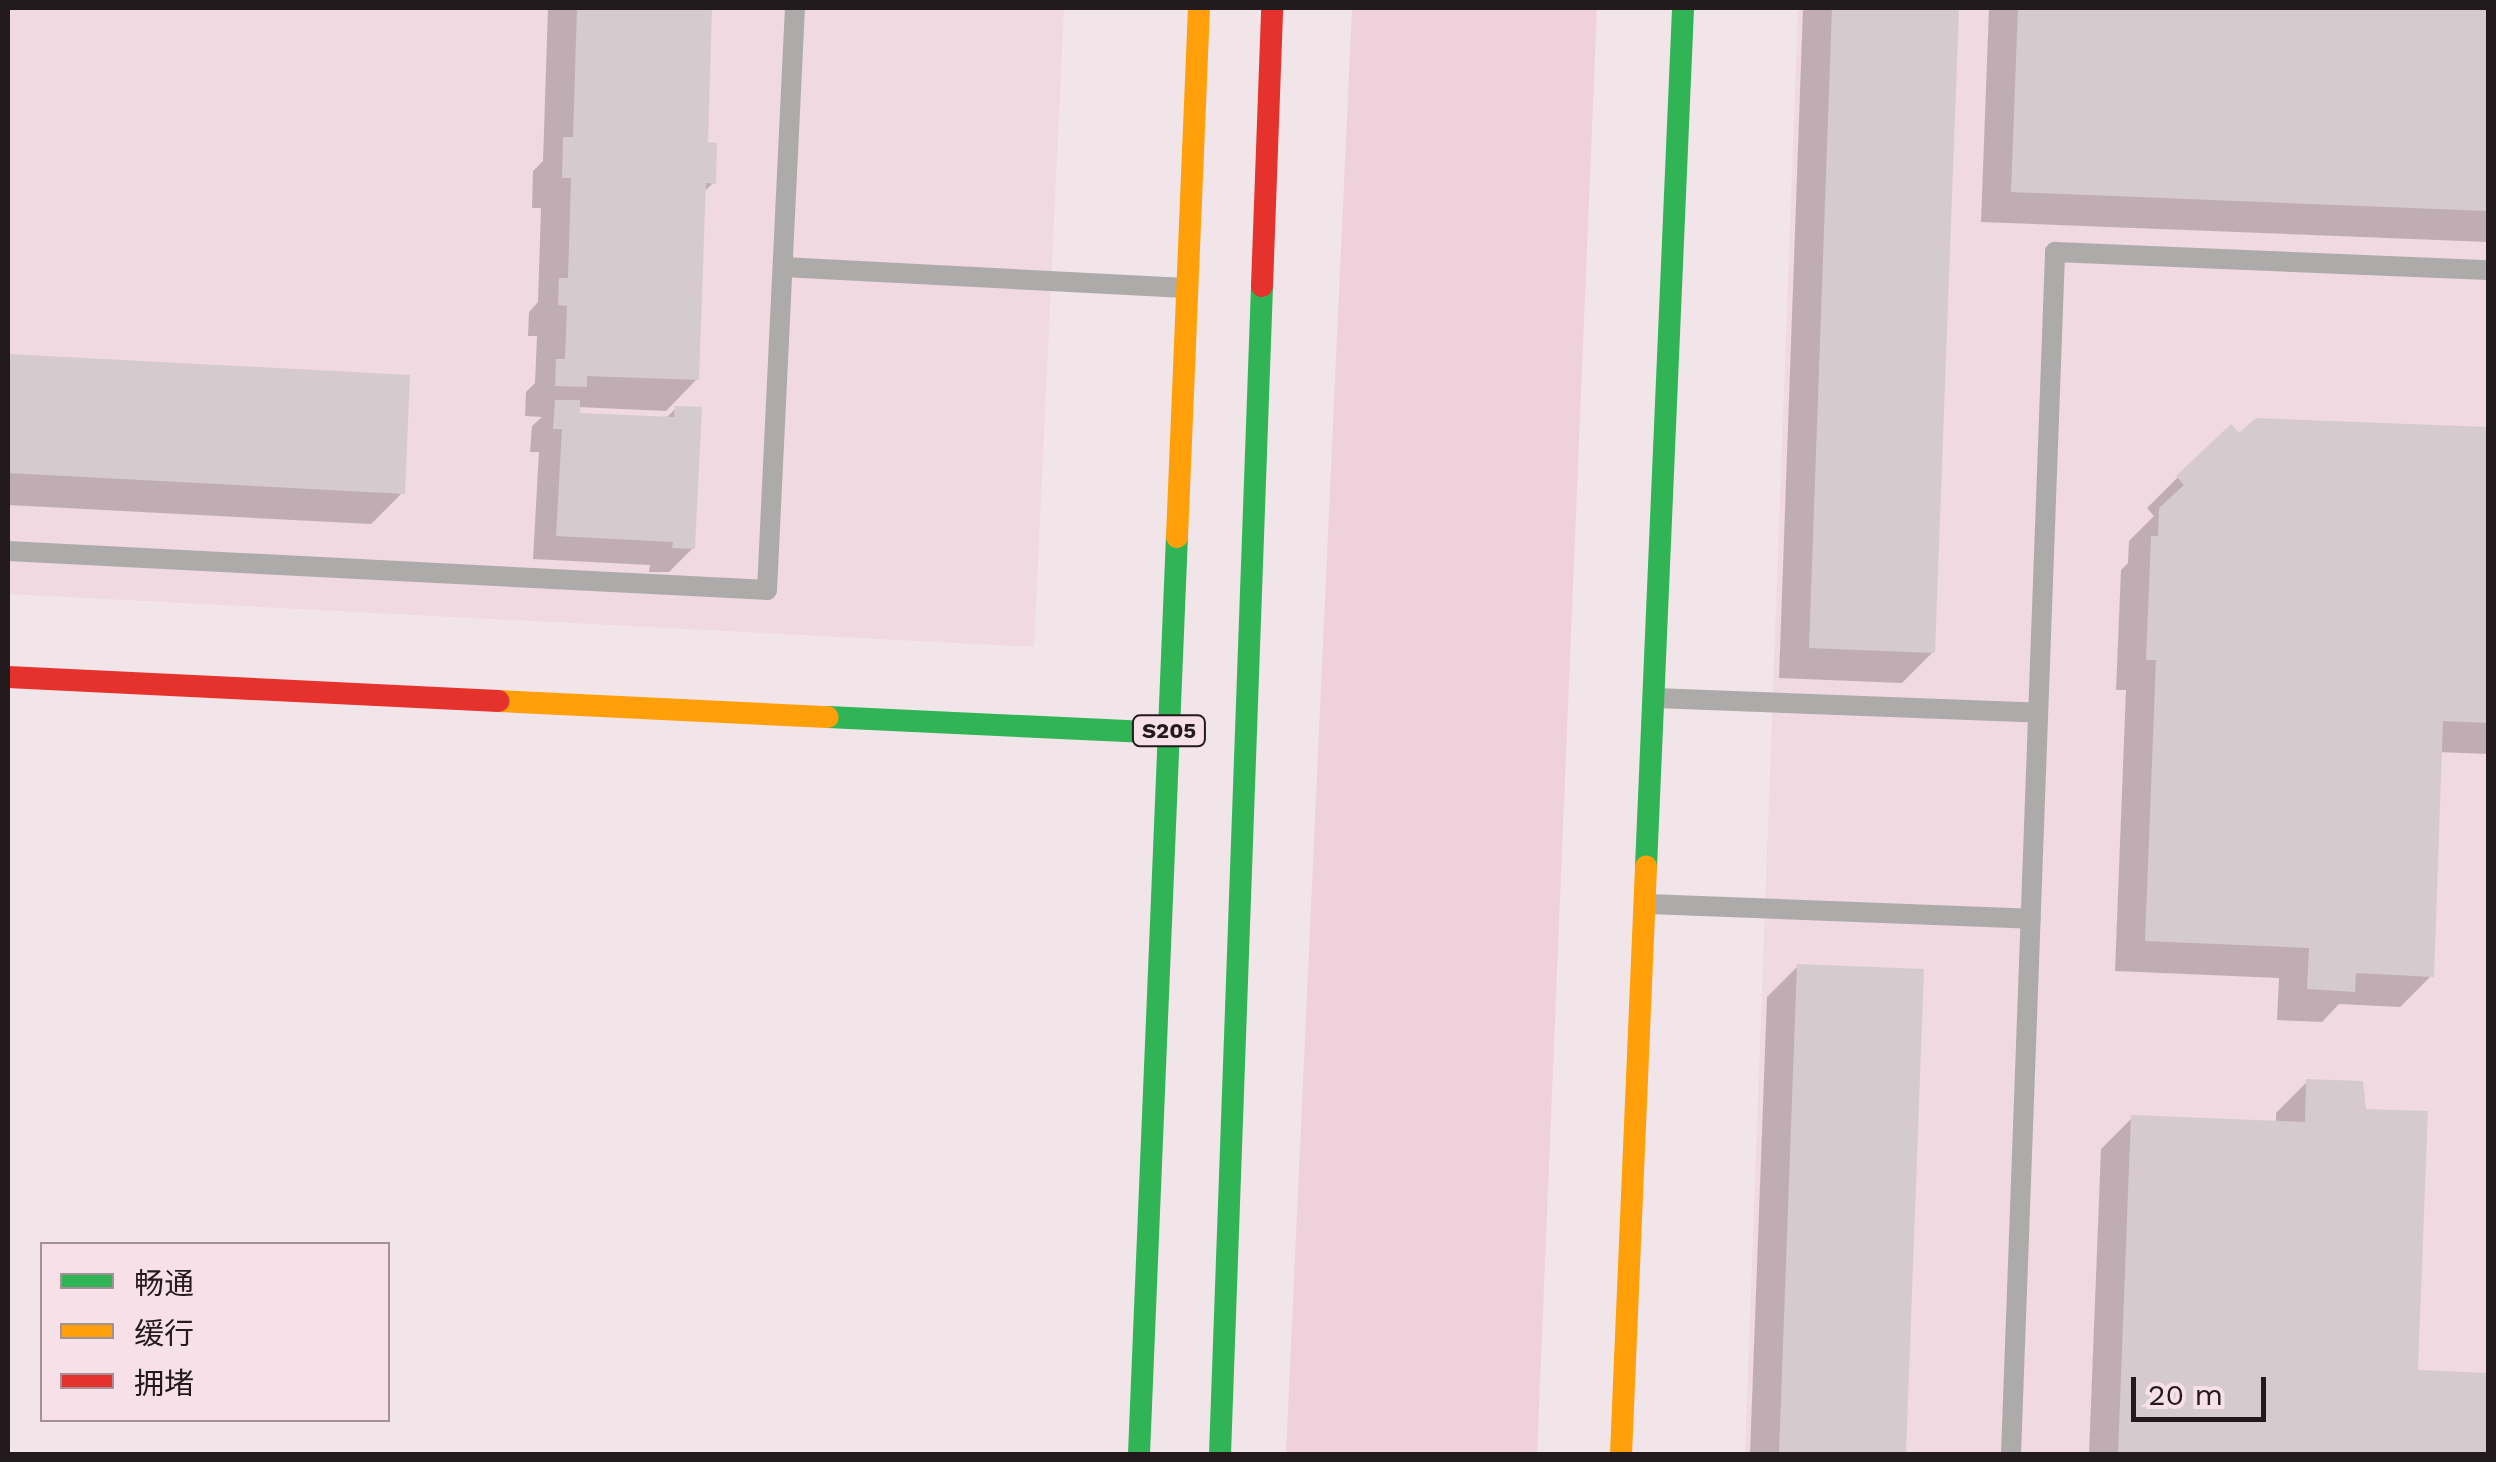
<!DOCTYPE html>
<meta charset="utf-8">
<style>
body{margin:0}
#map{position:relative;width:2496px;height:1462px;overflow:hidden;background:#f2e5e9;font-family:"Work Sans","Noto Sans SC",sans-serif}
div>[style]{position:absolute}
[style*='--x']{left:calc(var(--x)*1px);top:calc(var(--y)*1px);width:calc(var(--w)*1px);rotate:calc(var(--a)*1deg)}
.built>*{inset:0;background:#f0d9e1}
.green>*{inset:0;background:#efd1dc}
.shadow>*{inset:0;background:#0003}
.building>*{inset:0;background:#d5cbce}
.lane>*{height:20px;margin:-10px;padding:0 10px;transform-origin:10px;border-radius:10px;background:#adabaa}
.fast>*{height:22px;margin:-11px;padding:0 11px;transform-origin:11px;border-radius:11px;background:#30b455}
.slow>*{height:22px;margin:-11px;padding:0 11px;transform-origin:11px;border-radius:11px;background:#ff9f0a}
.jam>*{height:22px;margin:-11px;padding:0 11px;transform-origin:11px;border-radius:11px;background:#e5322d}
span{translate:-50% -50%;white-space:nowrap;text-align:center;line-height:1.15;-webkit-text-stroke:10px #f7e0e8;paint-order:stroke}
.shield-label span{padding:2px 8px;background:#f7e0e8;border:2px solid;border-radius:8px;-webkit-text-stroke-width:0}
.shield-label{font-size:22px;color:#221a1d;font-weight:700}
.frame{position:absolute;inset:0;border:10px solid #221a1d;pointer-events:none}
.legend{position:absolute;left:40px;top:1242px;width:350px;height:180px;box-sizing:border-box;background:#f7e0e8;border:2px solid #a29197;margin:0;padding:12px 18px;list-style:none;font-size:30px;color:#221a1d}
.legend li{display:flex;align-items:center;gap:20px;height:50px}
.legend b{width:50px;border:2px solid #a29197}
.scale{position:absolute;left:2131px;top:1377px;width:135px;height:45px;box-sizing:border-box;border:5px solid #221a1d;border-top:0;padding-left:12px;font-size:30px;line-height:35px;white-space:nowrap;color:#221a1d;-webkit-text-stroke:8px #f7e0e8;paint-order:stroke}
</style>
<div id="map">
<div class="built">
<div style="clip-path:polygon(8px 8px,1064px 8px,1034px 647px,8px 594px)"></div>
<div style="clip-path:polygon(1798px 8px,2488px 8px,2488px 1454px,1745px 1454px)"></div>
</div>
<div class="green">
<div style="clip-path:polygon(1352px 8px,1597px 8px,1537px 1454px,1286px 1454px)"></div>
</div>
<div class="shadow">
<div style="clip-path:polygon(548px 8px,710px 8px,705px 145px,714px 182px,703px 193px,697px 379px,666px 411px,577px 407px,577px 415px,665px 419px,676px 408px,693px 548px,669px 572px,649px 572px,650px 565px,533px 559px,539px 452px,530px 452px,532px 426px,542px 417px,525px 416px,526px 392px,535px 383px,537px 336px,528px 336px,529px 312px,538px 302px,541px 208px,532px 208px,533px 171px,543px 161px)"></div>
<div style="clip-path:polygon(1803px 8px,1956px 8px,1933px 652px,1902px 683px,1779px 678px)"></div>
<div style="clip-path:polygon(1989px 8px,2488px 8px,2488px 242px,1981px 222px)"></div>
<div style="clip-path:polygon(8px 357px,408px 377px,402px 493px,371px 524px,8px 505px)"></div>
<div style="clip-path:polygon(2257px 420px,2488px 430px,2488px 754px,2439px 752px,2431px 976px,2400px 1007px,2339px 1004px,2322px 1022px,2277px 1020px,2279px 978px,2115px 971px,2126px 690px,2116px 690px,2121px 570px,2128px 563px,2129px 541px,2154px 516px,2147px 508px,2178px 477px)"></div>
<div style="clip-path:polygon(1798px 966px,1921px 971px,1904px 1454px,1750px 1454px,1767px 997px)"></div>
<div style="clip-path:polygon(2307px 1082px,2416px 1373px,2488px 1376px,2488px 1454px,2089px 1454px,2101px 1149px,2132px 1118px,2276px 1123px,2276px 1113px)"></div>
</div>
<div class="building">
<div style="clip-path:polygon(577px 8px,712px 8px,708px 142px,717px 143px,716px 184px,706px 183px,699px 380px,587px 376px,587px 387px,555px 386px,556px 359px,565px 359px,567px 306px,558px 305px,559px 278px,568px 278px,571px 178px,562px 178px,563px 137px,573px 137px)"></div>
<div style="clip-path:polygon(1832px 8px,1959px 8px,1935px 653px,1809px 648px)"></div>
<div style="clip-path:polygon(2018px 8px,2488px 8px,2488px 211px,2011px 192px)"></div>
<div style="clip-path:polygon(8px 354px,410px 375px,405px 494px,8px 473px)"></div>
<div style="clip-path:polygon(555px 400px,580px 400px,580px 413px,674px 417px,675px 406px,702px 407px,695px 549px,672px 548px,673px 542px,556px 536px,562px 429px,553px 429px)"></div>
<div style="clip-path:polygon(2256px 418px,2488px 427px,2488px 723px,2443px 721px,2434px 977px,2356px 973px,2355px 992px,2307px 989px,2309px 948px,2145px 941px,2156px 660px,2146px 660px,2151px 536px,2158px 536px,2159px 508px,2184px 485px,2176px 476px,2231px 424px,2239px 433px)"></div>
<div style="clip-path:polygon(1797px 964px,1924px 969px,1906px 1454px,1779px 1454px)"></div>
<div style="clip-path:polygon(2306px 1079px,2363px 1081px,2366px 1109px,2428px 1111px,2418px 1370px,2488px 1373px,2488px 1454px,2118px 1454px,2131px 1115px,2305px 1122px)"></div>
</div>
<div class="lane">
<div style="--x:783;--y:267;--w:403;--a:3"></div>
<div style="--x:8;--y:551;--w:760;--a:2.94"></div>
<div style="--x:767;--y:590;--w:583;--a:-87.25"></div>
<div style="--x:1655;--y:698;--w:383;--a:2.2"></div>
<div style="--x:1648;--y:904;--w:383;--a:2.2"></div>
<div style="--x:2011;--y:1454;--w:1203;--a:-87.9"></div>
<div style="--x:2055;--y:252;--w:433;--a:2.4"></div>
</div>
<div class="fast">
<div style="--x:828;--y:717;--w:341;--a:2.7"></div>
<div style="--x:1646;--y:867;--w:860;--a:-87.53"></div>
<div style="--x:1139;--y:1454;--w:918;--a:-87.63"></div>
<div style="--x:1220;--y:1454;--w:1169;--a:-87.94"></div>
</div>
<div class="slow">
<div style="--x:1177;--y:537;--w:529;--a:-87.62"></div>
<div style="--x:498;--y:701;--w:330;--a:2.8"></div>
<div style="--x:1621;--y:1454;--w:588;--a:-87.56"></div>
</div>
<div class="jam">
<div style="--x:1262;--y:286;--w:278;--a:-87.9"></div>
<div style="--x:8;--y:677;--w:491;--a:2.8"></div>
</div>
<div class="shield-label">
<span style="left:1169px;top:731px">S205</span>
</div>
<div class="frame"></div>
<ul class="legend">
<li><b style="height:12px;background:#30b455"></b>畅通</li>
<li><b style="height:12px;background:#ff9f0a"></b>缓行</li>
<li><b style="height:12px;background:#e5322d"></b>拥堵</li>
</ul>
<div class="scale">20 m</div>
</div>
